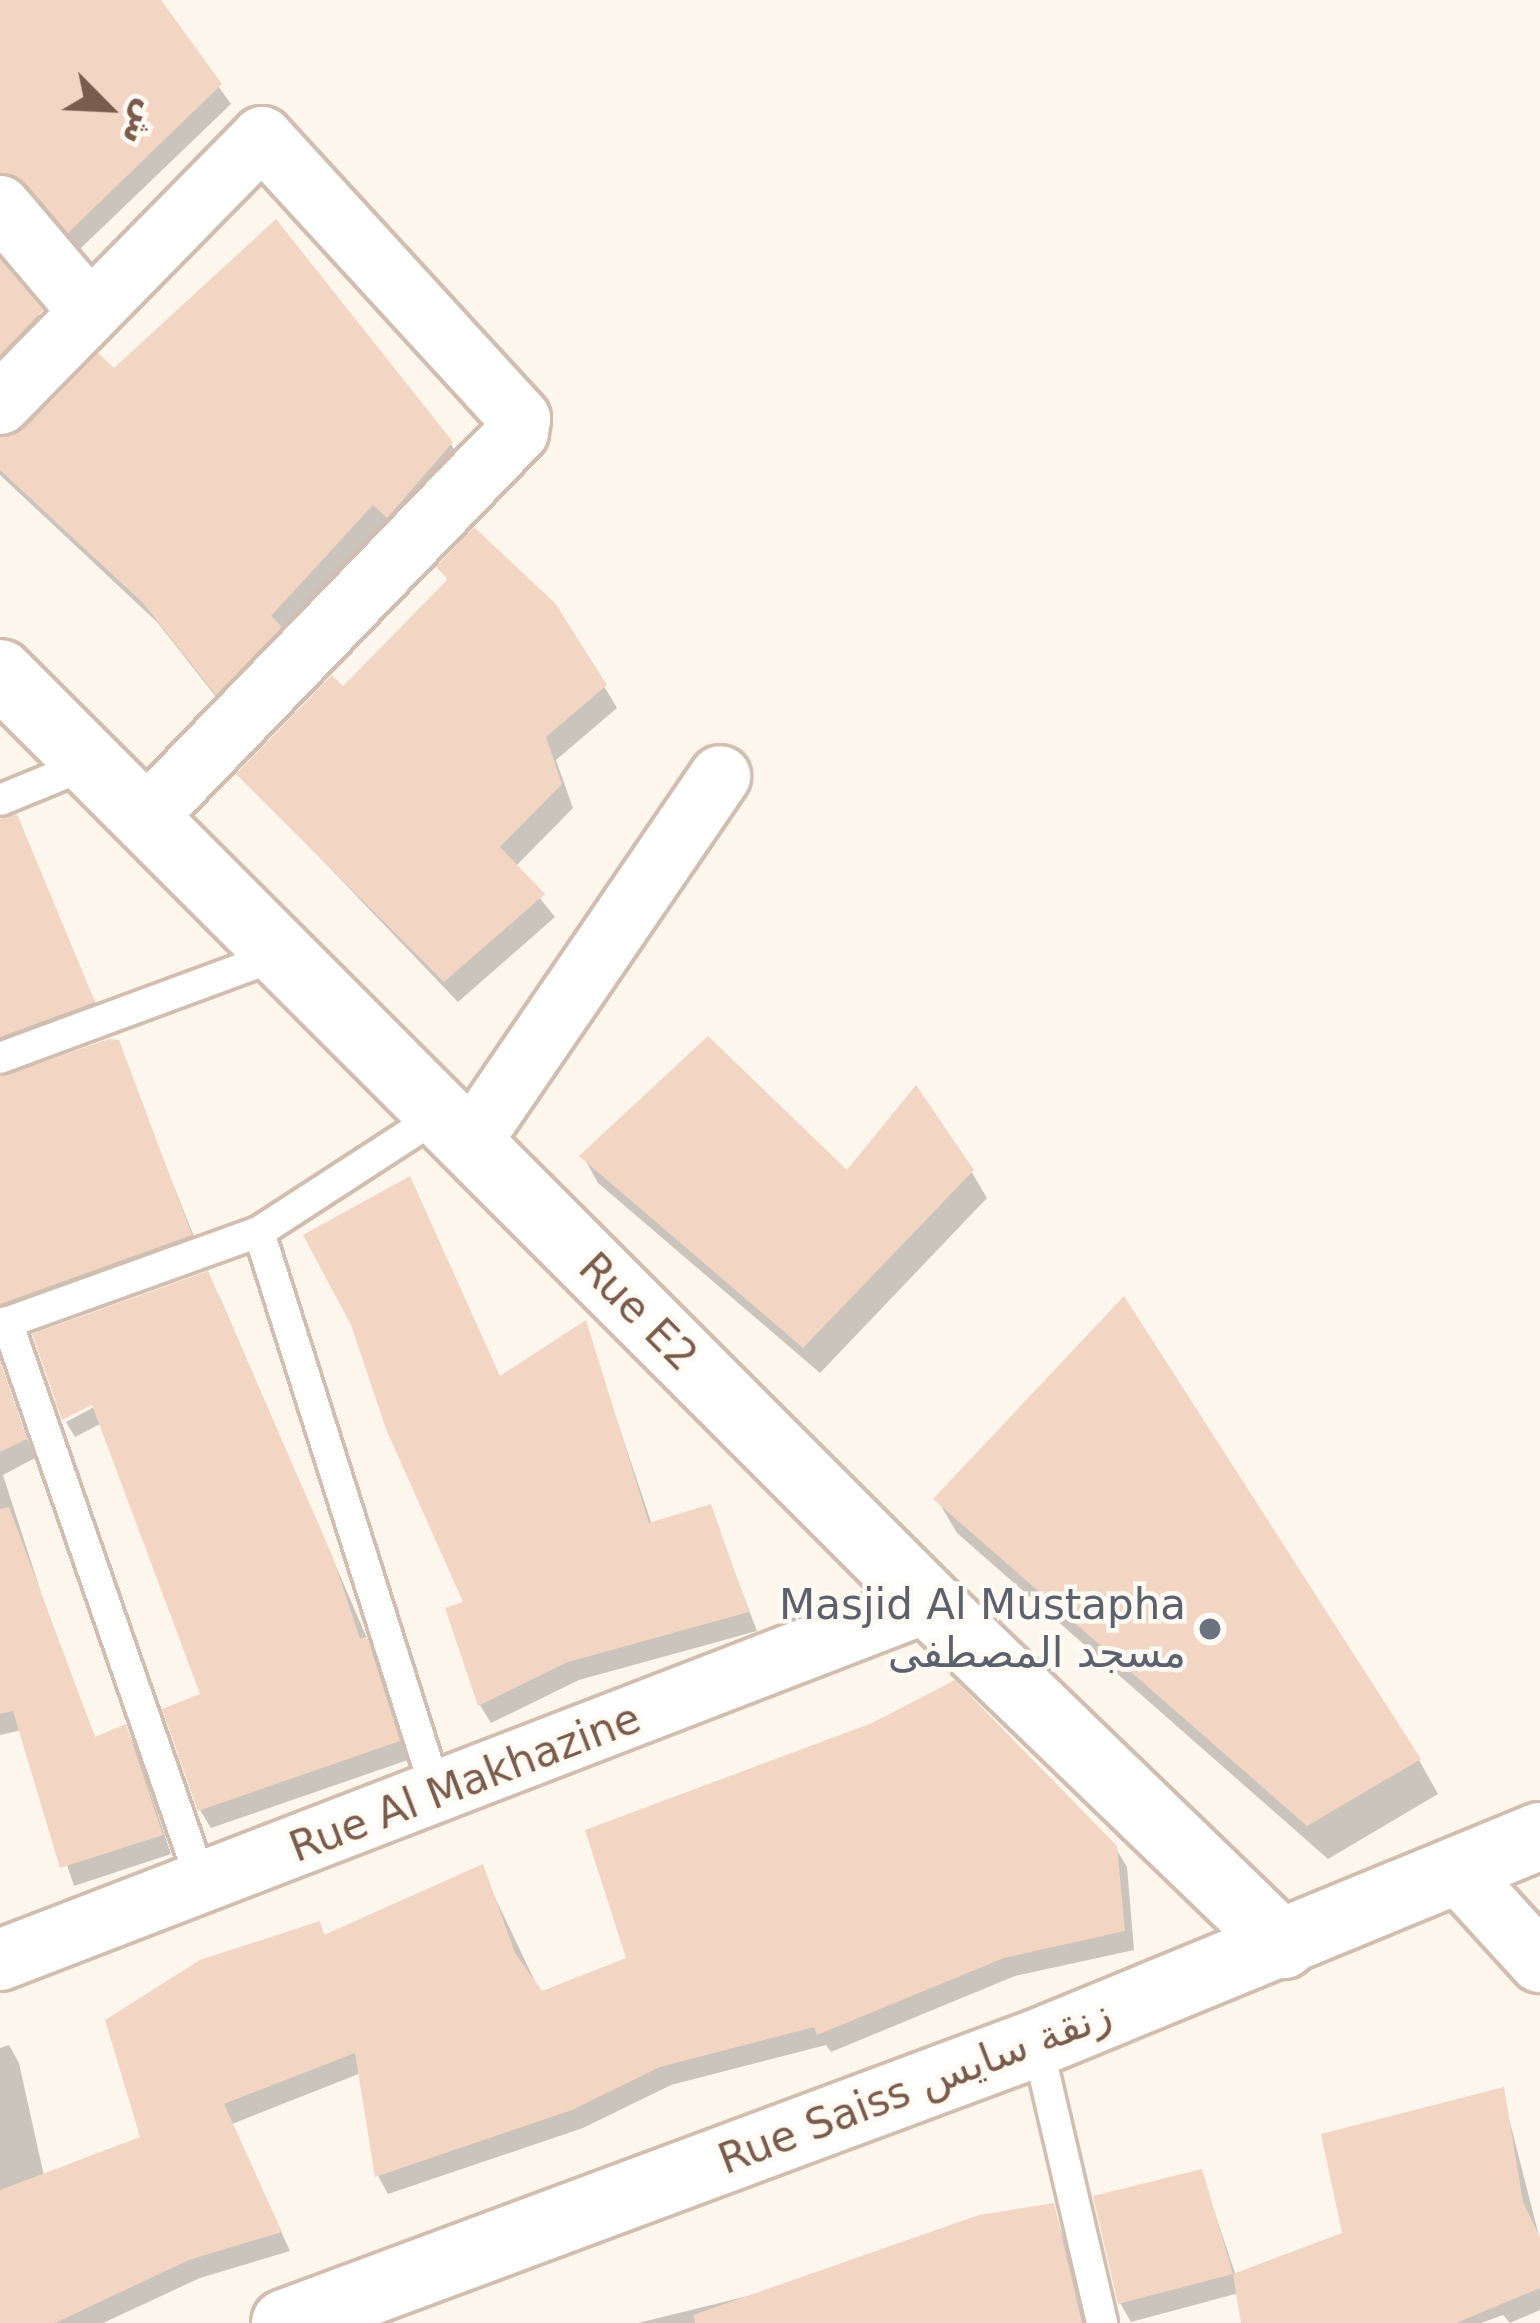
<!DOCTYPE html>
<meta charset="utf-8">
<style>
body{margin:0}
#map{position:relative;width:1540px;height:2323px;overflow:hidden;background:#fdf6ec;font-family:"DejaVu Sans","Noto Sans Arabic",sans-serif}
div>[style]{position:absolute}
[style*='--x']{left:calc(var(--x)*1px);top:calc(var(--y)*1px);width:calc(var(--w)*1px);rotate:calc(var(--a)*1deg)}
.shadow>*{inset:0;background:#0003}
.building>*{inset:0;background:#f3d5c3}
.roads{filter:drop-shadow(3px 0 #d1beb0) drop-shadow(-3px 0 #d1beb0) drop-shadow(0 3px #d1beb0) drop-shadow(0 -3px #d1beb0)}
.service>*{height:30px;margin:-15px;padding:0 15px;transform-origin:15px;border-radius:15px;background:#fff}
.minor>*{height:60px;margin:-30px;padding:0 30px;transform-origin:30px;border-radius:30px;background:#fff}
.tertiary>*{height:66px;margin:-33px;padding:0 33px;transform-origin:33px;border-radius:33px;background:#fff}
.dots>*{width:33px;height:33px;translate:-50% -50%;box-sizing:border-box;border:6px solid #fffaf3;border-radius:50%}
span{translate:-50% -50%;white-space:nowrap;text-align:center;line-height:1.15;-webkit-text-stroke:9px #fffaf3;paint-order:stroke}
.street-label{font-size:42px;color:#7a5c4d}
.worship-label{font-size:42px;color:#5b616d}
.right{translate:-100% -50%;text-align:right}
.north{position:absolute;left:48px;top:48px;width:120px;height:120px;-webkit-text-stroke:9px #fffaf3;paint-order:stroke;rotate:114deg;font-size:33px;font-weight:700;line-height:48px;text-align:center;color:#7a5c4d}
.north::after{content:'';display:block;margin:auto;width:42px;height:54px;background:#7a5c4d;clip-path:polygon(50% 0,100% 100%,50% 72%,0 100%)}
</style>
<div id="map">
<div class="shadow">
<div style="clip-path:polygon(49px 0,157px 0,231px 104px,80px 249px,26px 192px,0 196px,0 57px)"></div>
<div style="clip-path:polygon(0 264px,52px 331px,0 384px)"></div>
<div style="clip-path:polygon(98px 357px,114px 372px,451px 444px,462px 463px,398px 535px,385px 522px,282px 634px,228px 712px,157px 622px,0 475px,0 437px,11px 440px)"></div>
<div style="clip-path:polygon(440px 567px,604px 686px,617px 708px,556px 760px,573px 808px,515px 867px,555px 917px,458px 1002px,240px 774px,343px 690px,449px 582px)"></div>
<div style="clip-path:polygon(28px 844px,103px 1021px,0 1064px,0 854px)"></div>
<div style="clip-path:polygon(117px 1044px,201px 1254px,0 1332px,0 1077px)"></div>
<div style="clip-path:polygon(583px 1156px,847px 1174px,971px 1171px,987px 1198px,820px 1373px,598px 1183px)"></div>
<div style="clip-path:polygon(218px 1293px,376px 1659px,408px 1760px,211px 1828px,200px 1810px,204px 1695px,102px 1423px,75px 1437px,66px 1422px,107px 1400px)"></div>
<div style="clip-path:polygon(585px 1325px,652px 1525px,710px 1508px,757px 1631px,579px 1680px,491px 1723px,480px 1705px,467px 1604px,501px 1379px)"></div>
<div style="clip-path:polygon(0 1370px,35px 1458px,3px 1475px,66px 1670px,96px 1739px,125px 1728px,135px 1746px,171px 1854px,74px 1886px,22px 1730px,0 1735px)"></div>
<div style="clip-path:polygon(937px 1499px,1419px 1760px,1438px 1794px,1328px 1859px,957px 1533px)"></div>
<div style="clip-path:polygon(1115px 1847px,1127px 1867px,1134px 1950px,1015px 1976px,831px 2052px,826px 2045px,671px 2085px,583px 2128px,388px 2194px,378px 2176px,361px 2073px,232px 2124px,290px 2251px,200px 2278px,103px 2323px,0 2323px,0 2048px,9px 2045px,19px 2063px,44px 2176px,143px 2138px,318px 1925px,326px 1937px,481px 1868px,541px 1994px)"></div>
<div style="clip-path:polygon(1502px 2091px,1540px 2240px,1540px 2310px,1510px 2323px,1503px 2315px,1481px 2323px,1244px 2323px,1239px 2293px,1131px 2322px,1120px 2303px,1201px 2172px,1236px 2276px,1346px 2235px)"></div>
<div style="clip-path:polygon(1053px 2206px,1091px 2323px,638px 2323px,776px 2289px)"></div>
</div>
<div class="building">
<div style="clip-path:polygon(0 0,161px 0,222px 84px,68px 233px,25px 183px,0 172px)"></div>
<div style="clip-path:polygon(276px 219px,453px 442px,387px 518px,373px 505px,271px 616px,282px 627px,216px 695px,143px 603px,0 470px,0 437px,25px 428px,98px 353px,114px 368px)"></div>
<div style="clip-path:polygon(0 259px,43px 310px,0 355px)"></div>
<div style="clip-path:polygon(474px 527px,555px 603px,607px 685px,546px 737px,562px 784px,500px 847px,545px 894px,444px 982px,236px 774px,332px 675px,343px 686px,448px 579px,436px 567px)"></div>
<div style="clip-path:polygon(17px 814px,95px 1002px,0 1037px,0 819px)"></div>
<div style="clip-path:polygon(708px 1036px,847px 1170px,916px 1085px,974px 1170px,803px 1348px,579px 1156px)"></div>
<div style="clip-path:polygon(109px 1039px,119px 1040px,192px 1235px,0 1304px,0 1077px)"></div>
<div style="clip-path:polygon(410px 1176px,500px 1376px,586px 1320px,649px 1523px,711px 1504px,749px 1612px,568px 1662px,478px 1706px,445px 1608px,463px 1602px,386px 1429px,351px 1325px,303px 1235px)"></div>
<div style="clip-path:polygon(208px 1271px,332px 1555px,360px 1639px,367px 1636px,400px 1741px,198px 1811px,162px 1709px,200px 1694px,92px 1405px,62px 1420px,32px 1334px)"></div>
<div style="clip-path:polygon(1124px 1296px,1421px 1759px,1307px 1826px,933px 1499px)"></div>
<div style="clip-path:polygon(0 1361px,27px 1439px,0 1452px)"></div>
<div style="clip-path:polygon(9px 1507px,95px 1737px,126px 1724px,163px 1835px,60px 1868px,13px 1711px,0 1714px,0 1509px)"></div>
<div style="clip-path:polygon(955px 1680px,1117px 1846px,1125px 1931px,1004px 1958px,817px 2035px,814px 2027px,660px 2067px,572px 2110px,375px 2177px,355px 2053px,224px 2104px,282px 2232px,189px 2260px,55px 2323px,0 2323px,0 2190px,140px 2137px,105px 2020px,200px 1960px,320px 1921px,324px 1935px,483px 1864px,515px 1953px,542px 1991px,626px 1958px,585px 1830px,872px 1723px)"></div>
<div style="clip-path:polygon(1504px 2087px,1523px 2202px,1540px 2237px,1540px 2288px,1456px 2323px,1241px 2323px,1233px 2274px,1342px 2233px,1321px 2134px)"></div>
<div style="clip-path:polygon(1202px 2169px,1233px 2274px,1118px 2304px,1093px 2196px)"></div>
<div style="clip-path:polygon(1054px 2203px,1082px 2323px,695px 2323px,693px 2315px,979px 2215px)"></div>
</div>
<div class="roads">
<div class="service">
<div style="--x:0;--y:800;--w:97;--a:-22.3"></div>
<div style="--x:0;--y:1058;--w:300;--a:-20.3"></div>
<div style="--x:259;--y:1232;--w:590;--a:72.43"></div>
<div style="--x:7;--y:1322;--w:597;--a:70.84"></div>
<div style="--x:0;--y:1325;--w:275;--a:-19.8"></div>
<div style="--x:259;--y:1232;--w:217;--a:-33"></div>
<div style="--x:1037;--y:2043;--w:287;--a:76.9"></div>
</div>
<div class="minor">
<div style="--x:0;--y:206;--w:139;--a:49.7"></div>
<div style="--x:0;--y:404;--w:374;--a:-45.5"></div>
<div style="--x:262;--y:137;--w:382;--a:47.5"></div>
<div style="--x:520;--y:419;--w:13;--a:99"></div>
<div style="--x:518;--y:432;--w:537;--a:134.02"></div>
<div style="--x:470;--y:1143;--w:444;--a:-55.7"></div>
<div style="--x:1455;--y:1869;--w:126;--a:47.6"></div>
<div style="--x:0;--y:1960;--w:995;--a:-21.1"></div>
</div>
<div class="tertiary">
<div style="--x:0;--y:673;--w:1313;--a:45.03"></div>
<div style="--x:928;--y:1602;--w:494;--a:44"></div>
<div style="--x:285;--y:2323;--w:802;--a:-20.42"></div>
<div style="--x:1037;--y:2043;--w:544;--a:-22.37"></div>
</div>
</div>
<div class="dots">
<div style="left:1210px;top:1629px;background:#6b7280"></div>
</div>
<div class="street-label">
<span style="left:638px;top:1312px;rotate:45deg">Rue E2</span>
<span style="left:465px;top:1783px;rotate:-21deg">Rue Al Makhazine</span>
<span style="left:915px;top:2087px;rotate:-21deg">Rue Saiss زنقة سايس</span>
</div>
<div class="worship-label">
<span class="right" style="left:1186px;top:1629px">Masjid Al Mustapha<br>مسجد المصطفى</span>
</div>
<div class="north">ش</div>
</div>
